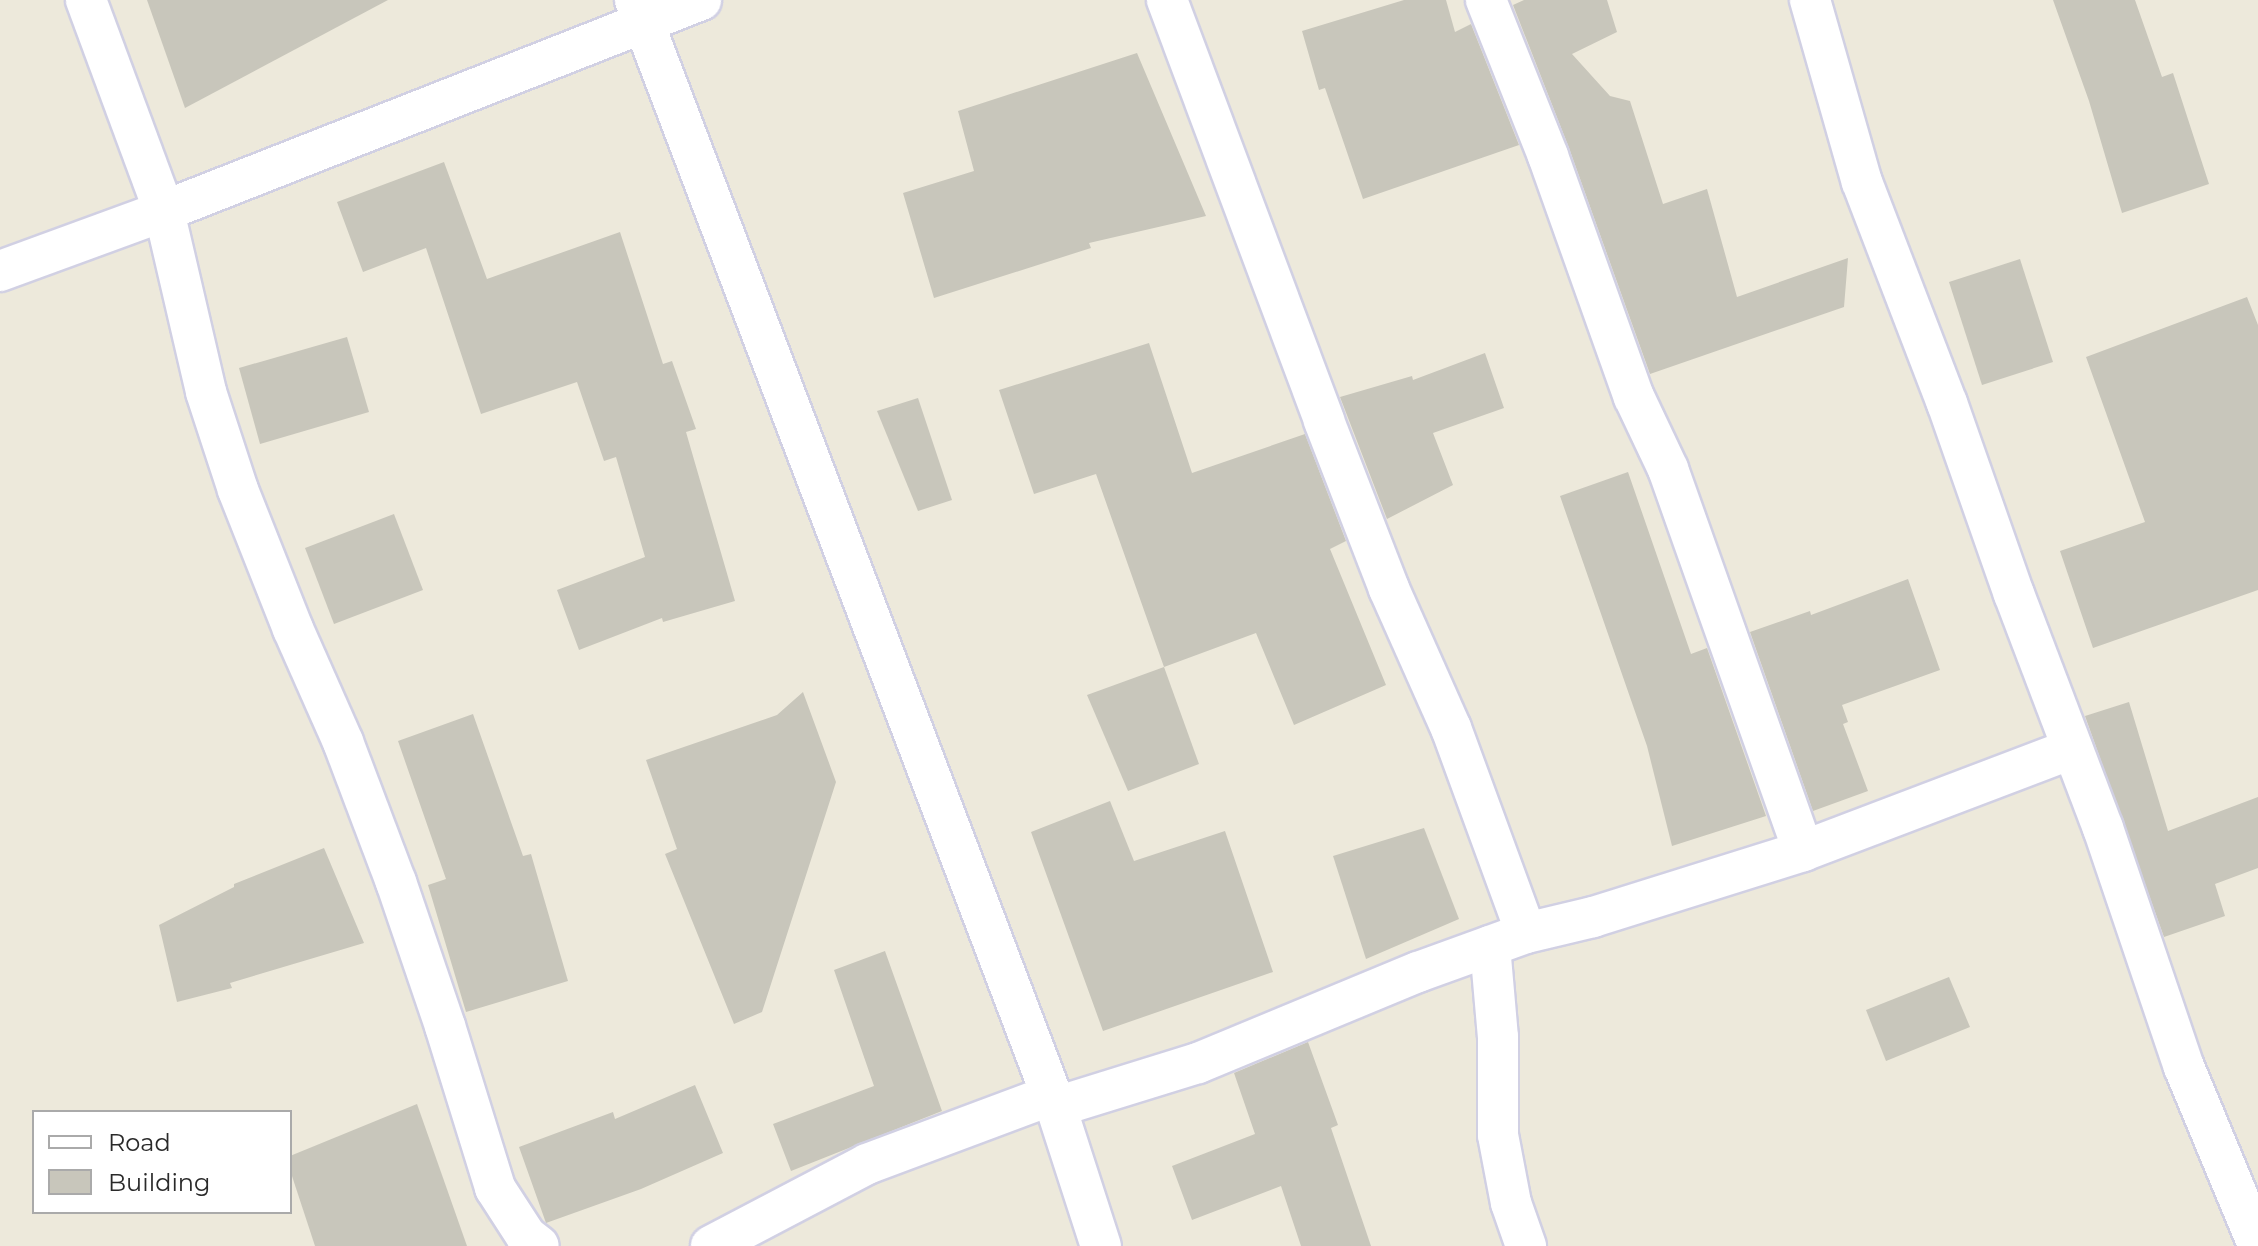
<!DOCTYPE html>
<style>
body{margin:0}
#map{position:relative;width:2258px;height:1246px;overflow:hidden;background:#ede9db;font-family:Montserrat,sans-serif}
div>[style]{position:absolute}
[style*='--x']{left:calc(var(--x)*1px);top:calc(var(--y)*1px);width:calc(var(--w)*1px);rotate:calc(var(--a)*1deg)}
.building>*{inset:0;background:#c8c6bb}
.roads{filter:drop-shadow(2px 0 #d1d0e3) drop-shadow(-2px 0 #d1d0e3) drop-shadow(0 2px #d1d0e3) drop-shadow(0 -2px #d1d0e3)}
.minor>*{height:40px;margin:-20px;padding:0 20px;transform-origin:20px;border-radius:20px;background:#fff}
span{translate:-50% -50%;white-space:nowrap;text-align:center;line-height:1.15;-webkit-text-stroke:6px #fff;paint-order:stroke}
.legend{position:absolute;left:32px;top:1110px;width:260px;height:104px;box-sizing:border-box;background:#fff;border:2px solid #aaa;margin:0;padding:10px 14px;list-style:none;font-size:24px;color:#2a2a2a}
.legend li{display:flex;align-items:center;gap:16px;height:40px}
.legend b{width:40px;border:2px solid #aaa}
</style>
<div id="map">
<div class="building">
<div style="clip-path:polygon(147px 0,388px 0,185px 108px)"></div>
<div style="clip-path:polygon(1404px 0,1446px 0,1455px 32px,1471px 24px,1519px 145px,1363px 199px,1325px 88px,1319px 90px,1302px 31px)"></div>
<div style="clip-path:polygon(1524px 0,1607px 0,1617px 32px,1572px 54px,1610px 96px,1630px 101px,1663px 204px,1707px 189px,1737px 297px,1848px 258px,1844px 307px,1650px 374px,1569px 148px,1513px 5px)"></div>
<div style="clip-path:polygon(2053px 0,2135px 0,2162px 77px,2173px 73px,2209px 184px,2122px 213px,2089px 101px)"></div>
<div style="clip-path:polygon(1137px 53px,1206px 216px,1089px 243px,1091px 248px,934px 298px,903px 193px,974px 171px,958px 111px)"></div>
<div style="clip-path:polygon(444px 162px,487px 279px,620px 232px,663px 364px,672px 361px,696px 429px,686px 432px,735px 601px,663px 622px,662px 618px,579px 650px,557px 590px,645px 557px,616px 457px,604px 461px,577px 382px,481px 414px,426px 248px,363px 272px,337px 202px)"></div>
<div style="clip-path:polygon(2020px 259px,2053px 362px,1982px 385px,1949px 282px)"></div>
<div style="clip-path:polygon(2247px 297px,2258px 325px,2258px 590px,2093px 648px,2060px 551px,2145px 522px,2086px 357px)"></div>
<div style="clip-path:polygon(347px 337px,369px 412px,260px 444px,239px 368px)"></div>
<div style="clip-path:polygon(1149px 343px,1192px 473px,1305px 434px,1346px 541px,1330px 549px,1386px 685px,1294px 725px,1256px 633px,1164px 667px,1096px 474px,1034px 494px,999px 390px)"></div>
<div style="clip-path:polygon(1485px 353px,1504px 408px,1433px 433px,1453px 485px,1387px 519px,1340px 397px,1412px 376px,1413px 380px)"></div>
<div style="clip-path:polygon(918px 398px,952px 500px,918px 511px,877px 411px)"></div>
<div style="clip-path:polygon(1628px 472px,1691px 654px,1707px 648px,1766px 816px,1672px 846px,1647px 746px,1560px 496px)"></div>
<div style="clip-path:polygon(394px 514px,423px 590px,334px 624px,305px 548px)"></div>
<div style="clip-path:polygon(1908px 579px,1940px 670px,1842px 705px,1848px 722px,1843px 724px,1868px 791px,1813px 811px,1750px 632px,1810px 611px,1811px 615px)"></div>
<div style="clip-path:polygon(1164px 667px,1199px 764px,1128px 791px,1087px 695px)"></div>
<div style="clip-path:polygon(803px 692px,836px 782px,762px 1012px,734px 1024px,665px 854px,677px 849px,646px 760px,777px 715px)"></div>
<div style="clip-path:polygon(2129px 702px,2168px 831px,2258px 797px,2258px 868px,2215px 884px,2225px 916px,2164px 937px,2085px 716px)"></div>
<div style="clip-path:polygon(473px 714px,523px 856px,531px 854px,568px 981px,466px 1012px,428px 885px,446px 879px,398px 741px)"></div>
<div style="clip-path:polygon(1110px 801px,1134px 861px,1225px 831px,1273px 972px,1103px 1031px,1031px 832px)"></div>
<div style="clip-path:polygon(1424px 828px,1459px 919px,1366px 959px,1333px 856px)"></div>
<div style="clip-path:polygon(324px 848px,364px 943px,230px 983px,232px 988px,177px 1002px,159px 925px,234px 887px,234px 884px)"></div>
<div style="clip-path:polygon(885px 951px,942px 1111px,791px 1171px,773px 1124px,874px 1086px,834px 970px)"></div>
<div style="clip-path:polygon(1949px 977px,1970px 1027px,1886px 1061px,1866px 1010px)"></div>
<div style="clip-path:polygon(1308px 1042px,1338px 1125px,1331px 1128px,1371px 1246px,1301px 1246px,1281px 1186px,1192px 1220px,1172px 1166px,1255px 1134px,1234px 1073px)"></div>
<div style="clip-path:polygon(695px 1085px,723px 1153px,641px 1189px,546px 1223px,519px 1147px,613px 1112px,615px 1119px)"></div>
<div style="clip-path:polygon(417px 1104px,467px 1246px,315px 1246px,290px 1170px,290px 1156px)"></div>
</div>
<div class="roads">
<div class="minor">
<div style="--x:86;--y:0;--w:225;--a:69.7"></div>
<div style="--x:164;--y:211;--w:186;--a:76.9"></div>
<div style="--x:206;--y:392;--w:103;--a:71.9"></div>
<div style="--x:238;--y:490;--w:149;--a:68.4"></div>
<div style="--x:293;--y:629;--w:124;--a:66.1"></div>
<div style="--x:343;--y:742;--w:150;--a:69.3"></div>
<div style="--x:396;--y:882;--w:152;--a:71.2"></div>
<div style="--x:445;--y:1026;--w:170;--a:72.8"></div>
<div style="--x:495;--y:1188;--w:57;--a:57.1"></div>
<div style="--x:526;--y:1236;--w:16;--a:38"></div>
<div style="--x:635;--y:0;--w:1184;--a:69.18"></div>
<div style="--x:1056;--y:1107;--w:146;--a:72.1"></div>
<div style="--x:1167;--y:0;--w:449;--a:69.5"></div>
<div style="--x:1324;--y:421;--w:180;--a:68.8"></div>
<div style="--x:1389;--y:589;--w:152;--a:66"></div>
<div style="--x:1451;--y:728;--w:218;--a:69.9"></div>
<div style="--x:1486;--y:0;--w:168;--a:68.3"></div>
<div style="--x:1548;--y:156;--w:256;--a:70.4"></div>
<div style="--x:1634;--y:397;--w:80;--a:64.7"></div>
<div style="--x:1668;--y:469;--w:405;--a:70.5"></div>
<div style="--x:1810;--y:0;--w:189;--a:74.1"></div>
<div style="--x:1862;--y:182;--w:237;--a:69"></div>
<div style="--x:1947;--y:403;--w:202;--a:70.7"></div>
<div style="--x:2014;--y:594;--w:250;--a:69.2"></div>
<div style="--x:2103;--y:828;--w:252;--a:71.3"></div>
<div style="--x:2184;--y:1067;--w:190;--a:67.4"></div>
<div style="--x:0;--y:271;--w:175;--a:-20.1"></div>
<div style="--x:164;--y:211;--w:577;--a:-21.45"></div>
<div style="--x:1490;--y:946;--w:91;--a:85"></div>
<div style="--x:1498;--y:1037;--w:98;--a:90"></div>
<div style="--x:1498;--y:1135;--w:69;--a:79.2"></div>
<div style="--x:1511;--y:1203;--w:46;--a:70.8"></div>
<div style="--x:1056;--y:1107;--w:149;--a:-17.2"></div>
<div style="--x:1198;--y:1063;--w:238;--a:-22.5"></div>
<div style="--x:1418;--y:972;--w:115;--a:-19.9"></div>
<div style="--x:1526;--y:933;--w:69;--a:-13.4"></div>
<div style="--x:1593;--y:917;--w:220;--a:-17.4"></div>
<div style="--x:1803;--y:851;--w:288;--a:-20.8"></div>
<div style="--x:711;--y:1246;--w:176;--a:-27.7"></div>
<div style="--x:867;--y:1164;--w:197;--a:-20.5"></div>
</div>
</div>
<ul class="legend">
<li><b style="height:10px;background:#fff"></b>Road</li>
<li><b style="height:22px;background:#c8c6bb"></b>Building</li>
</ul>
</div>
